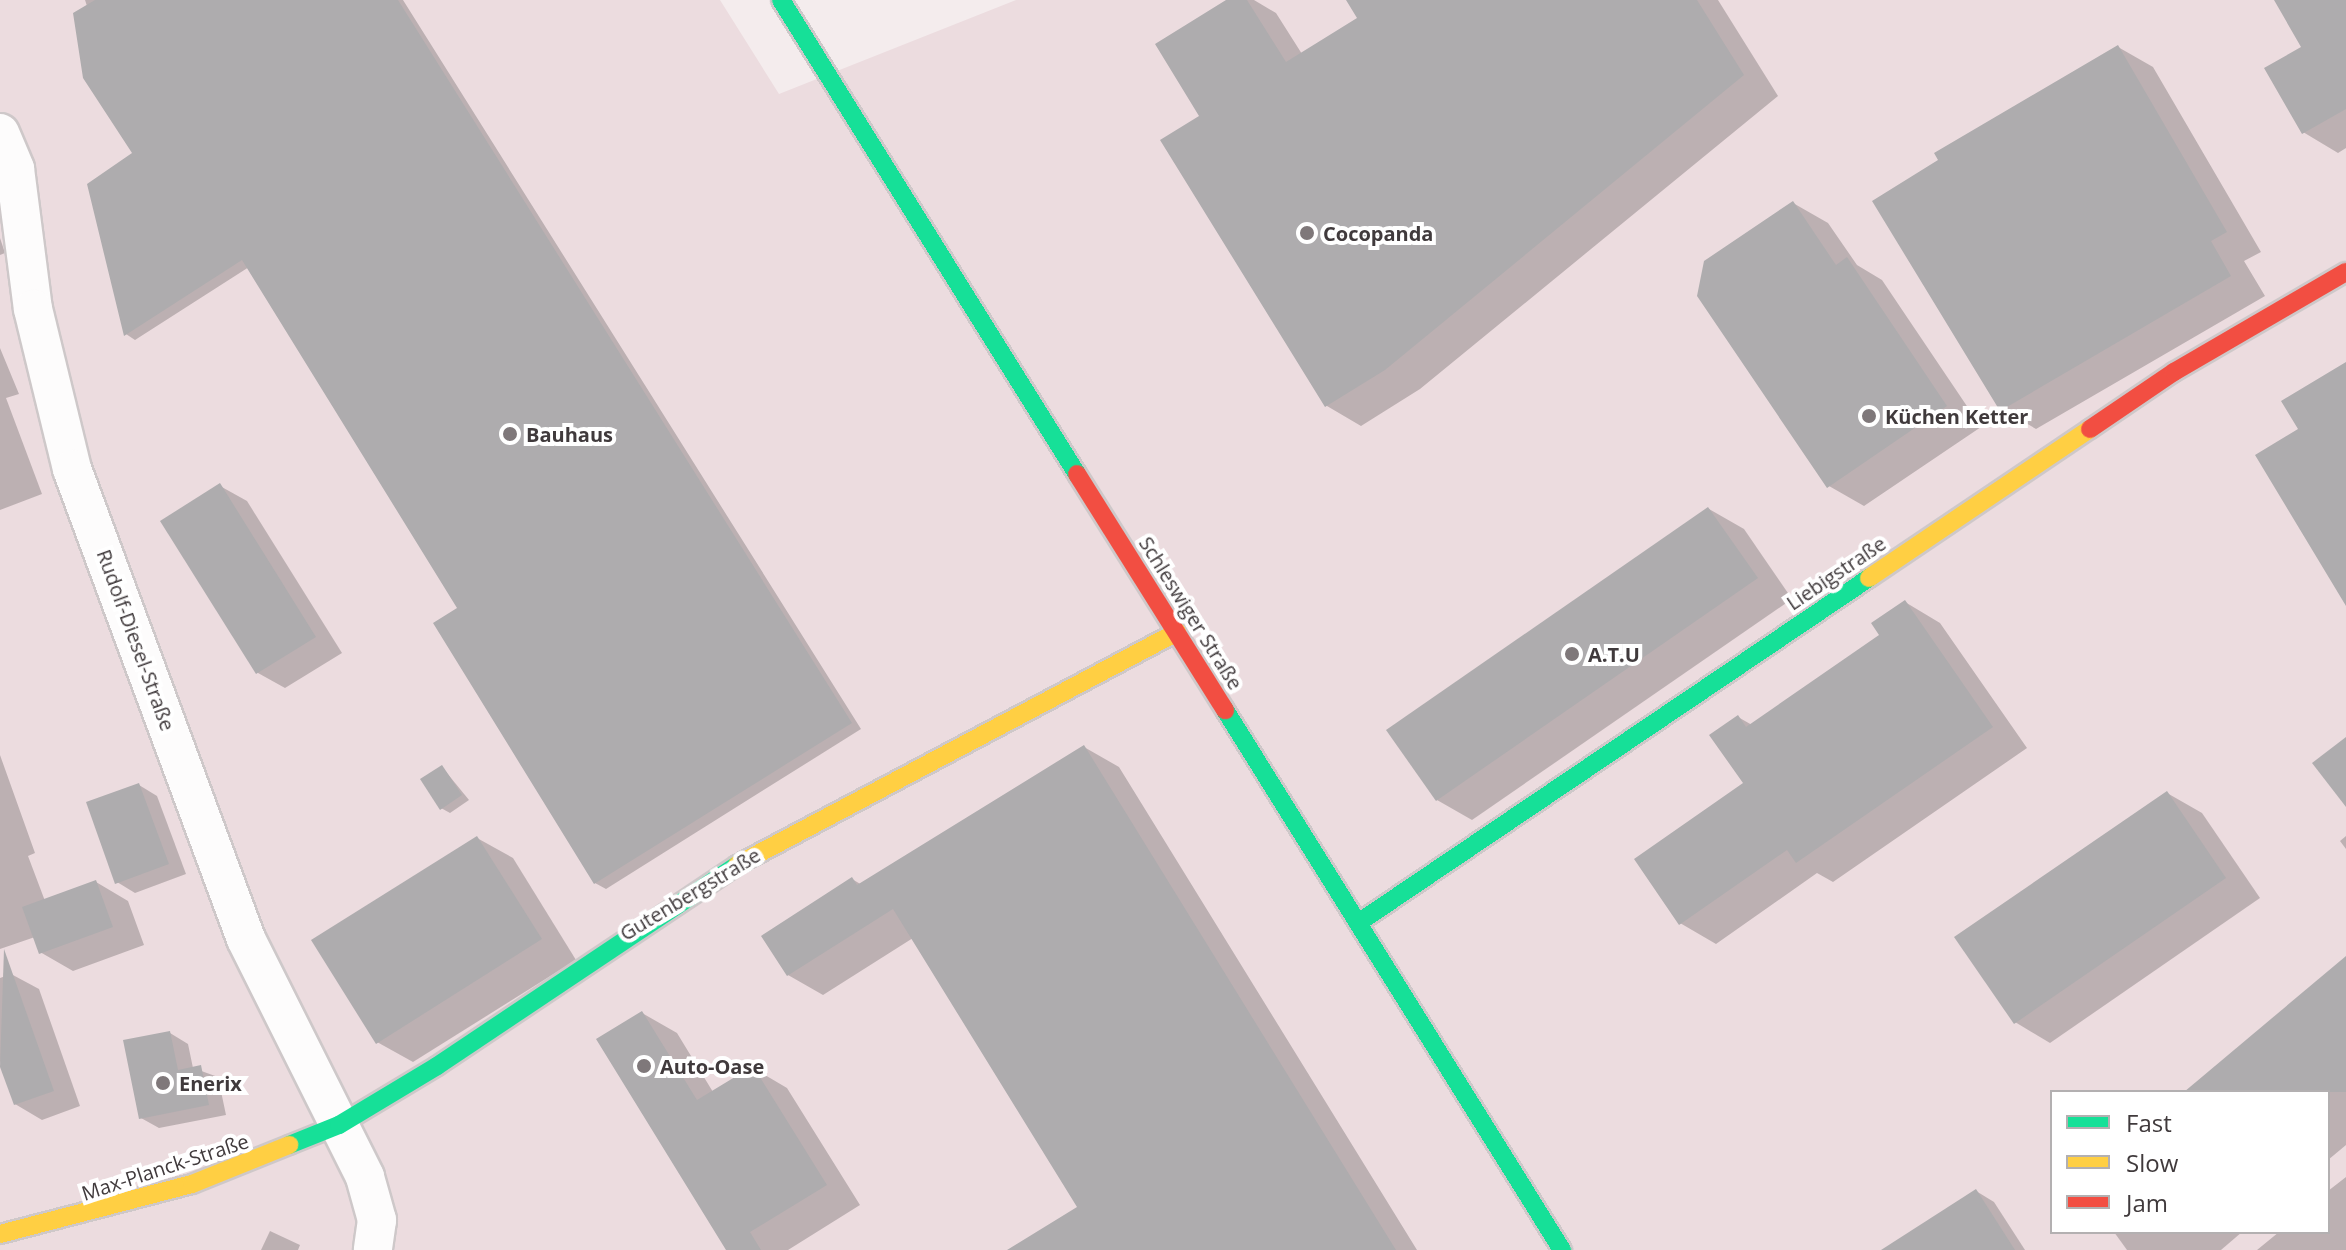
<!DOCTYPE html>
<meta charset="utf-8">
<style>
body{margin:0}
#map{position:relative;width:2346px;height:1250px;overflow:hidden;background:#f4eced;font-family:"Open Sans",sans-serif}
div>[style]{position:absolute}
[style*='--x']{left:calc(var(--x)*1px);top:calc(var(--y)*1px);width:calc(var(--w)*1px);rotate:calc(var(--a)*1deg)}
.built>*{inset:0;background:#ecdcdf}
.shadow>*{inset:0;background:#0003}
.building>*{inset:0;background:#aeacae}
.roads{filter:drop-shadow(2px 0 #cec8c9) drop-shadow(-2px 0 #cec8c9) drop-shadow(0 2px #cec8c9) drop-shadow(0 -2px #cec8c9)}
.street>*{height:38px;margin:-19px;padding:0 19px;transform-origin:19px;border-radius:19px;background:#fdfcfc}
.fast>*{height:18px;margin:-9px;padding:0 9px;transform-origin:9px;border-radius:9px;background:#16e098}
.slow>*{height:18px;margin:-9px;padding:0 9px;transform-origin:9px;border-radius:9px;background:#ffcf43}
.jam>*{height:18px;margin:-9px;padding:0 9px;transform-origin:9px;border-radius:9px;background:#f24e42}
.dots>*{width:22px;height:22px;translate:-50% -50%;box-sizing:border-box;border:4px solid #fff;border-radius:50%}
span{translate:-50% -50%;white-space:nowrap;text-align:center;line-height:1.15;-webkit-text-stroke:8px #fff;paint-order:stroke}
.poi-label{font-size:20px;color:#403a3c;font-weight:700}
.left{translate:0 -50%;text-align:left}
.street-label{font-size:20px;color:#403a3c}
.legend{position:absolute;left:2050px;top:1090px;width:280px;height:144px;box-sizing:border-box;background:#fff;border:2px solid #b3b0b1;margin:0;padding:10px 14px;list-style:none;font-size:24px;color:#403a3c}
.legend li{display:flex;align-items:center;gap:16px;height:40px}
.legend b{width:40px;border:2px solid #b3b0b1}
</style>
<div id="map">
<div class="built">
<div style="clip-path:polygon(evenodd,0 0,720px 0,779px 94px,1016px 0,2346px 0,2346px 1250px,0 1250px,0 0,2052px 1092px,2328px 1092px,2328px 1232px,2052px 1232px,2052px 1092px)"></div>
</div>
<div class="shadow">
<div style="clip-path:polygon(85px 0,403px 0,861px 729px,606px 889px,595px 883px,459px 608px,249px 267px,135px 340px,126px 334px,135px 153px)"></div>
<div style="clip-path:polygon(1230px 0,1254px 0,1276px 13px,1302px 54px,1359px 19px,1364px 0,1718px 0,1778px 96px,1420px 389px,1361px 426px,1327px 406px,1201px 116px)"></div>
<div style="clip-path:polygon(2276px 0,2346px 0,2346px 148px,2338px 153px,2303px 132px,2303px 47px)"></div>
<div style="clip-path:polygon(2118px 47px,2153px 67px,2261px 252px,2244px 261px,2265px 296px,2036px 429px,2002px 409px)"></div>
<div style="clip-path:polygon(1793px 203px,1828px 223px,1857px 265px,1882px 280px,1981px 427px,1864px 506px,1829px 486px)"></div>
<div style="clip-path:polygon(0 238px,5px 253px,0 255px)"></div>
<div style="clip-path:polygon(0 348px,19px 394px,6px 398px,42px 494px,0 510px)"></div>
<div style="clip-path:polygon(220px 486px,247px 501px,342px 653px,285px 688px,258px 673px)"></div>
<div style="clip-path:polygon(1709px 509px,1744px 529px,1792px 599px,1472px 820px,1437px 800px)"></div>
<div style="clip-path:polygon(1905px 602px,1940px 623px,2027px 748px,1833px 882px,1817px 873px,1716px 944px,1680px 923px,1746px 784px,1738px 717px,1752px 725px,1882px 635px)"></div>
<div style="clip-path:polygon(1084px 747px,1119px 767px,1417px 1250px,1011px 1250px,1080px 1208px,913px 938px,823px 995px,788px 975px,852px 879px,862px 885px)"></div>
<div style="clip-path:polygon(0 755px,35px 853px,28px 856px,45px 901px,96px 882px,128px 901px,144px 945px,73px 971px,40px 952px,35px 937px,0 949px)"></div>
<div style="clip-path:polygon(442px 767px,469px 800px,450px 813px,441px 808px)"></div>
<div style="clip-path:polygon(139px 785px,157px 796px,186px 874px,135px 893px,117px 882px)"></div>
<div style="clip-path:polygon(2167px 793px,2202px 813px,2260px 898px,2050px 1043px,2015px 1022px)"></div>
<div style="clip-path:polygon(2346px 836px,2346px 849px,2340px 841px)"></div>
<div style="clip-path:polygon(477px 838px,513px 858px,576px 960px,413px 1062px,377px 1042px)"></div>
<div style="clip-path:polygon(2346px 959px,2346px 1145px,2328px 1160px,2328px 1092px,2187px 1092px)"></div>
<div style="clip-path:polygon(11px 974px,39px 989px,80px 1106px,42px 1120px,15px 1104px,0 1061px,0 978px)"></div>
<div style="clip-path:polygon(642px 1013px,677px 1033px,713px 1092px,753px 1068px,787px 1088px,860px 1205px,788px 1250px,728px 1250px)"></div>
<div style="clip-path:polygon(170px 1033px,188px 1044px,193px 1068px,218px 1077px,226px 1115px,159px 1128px,141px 1118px)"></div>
<div style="clip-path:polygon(2346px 1177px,2346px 1250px,2257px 1250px,2279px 1232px,2328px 1232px,2328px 1191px)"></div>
<div style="clip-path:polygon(1976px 1191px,1994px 1202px,2025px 1250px,1885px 1250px)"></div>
<div style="clip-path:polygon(270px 1231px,300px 1245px,298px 1250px,261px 1250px)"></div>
<div style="clip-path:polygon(2114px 1232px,2242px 1232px,2221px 1250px,2127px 1250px)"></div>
</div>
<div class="building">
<div style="clip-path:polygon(95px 0,398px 0,852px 723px,594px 884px,433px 623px,457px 608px,242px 260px,124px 336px,87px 184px,132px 153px,83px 78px,73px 13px)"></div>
<div style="clip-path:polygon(1226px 0,1247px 0,1286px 62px,1357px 18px,1346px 0,1697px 0,1744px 75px,1385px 370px,1325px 407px,1160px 140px,1199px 116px,1155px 44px)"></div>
<div style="clip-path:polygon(2274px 0,2346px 0,2346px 109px,2302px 134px,2264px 68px,2301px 47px)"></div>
<div style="clip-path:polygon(2118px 45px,2227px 232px,2211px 241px,2231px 276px,2000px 411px,1872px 201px,1938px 160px,1934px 153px)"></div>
<div style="clip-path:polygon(1793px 201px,1836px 265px,1847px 257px,1947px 406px,1827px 488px,1697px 296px,1704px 261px)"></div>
<div style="clip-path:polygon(2346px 362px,2346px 606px,2255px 455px,2298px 429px,2281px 401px)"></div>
<div style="clip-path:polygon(220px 483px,316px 637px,256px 674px,160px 521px)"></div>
<div style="clip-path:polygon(1708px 507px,1758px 578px,1436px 801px,1386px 730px)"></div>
<div style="clip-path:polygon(1905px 600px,1993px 727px,1796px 863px,1787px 850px,1679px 925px,1634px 859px,1743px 783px,1709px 735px,1738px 715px,1746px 727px,1879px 635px,1871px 623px)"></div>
<div style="clip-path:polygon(2346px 737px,2346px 807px,2312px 763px)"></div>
<div style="clip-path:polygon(1084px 745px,1289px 1077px,1396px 1250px,1007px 1250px,1077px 1207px,893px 909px,787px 976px,761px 936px,852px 877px,857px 885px)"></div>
<div style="clip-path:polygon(442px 765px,462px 795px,440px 810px,420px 779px)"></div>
<div style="clip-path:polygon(139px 783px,169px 864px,115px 884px,86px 802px)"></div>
<div style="clip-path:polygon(2167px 791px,2226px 878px,2014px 1024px,1954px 937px)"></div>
<div style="clip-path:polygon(477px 836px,542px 939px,376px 1044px,311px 940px)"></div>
<div style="clip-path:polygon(96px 880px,113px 927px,39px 954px,22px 907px)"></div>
<div style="clip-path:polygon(4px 949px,54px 1091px,14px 1105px,0 1067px)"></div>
<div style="clip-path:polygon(2346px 956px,2346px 1092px,2184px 1092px)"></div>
<div style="clip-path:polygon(642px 1011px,697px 1100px,753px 1066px,827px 1185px,750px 1232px,761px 1250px,726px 1250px,596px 1039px)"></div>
<div style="clip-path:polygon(170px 1031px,178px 1070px,201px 1065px,209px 1105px,139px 1119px,123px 1040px)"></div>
<div style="clip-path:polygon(1976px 1189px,2015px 1250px,1881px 1250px)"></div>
</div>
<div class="roads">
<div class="street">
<div style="--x:0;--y:133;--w:39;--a:67"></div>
<div style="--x:15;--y:169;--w:141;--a:82.7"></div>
<div style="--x:33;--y:309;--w:165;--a:76.3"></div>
<div style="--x:72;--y:469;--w:501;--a:69.68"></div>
<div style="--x:246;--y:939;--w:266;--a:63.4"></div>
<div style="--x:365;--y:1177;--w:45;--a:74.4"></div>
<div style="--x:377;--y:1220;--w:30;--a:98"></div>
</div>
<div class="fast">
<div style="--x:781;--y:0;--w:559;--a:58.02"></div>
<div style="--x:1225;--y:710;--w:637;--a:58.03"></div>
<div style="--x:1358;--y:923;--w:617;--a:-34.03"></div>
<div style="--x:289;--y:1145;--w:54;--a:-21.8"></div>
<div style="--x:339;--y:1125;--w:114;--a:-31"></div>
<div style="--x:437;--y:1066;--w:361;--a:-33.8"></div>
</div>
<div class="slow">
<div style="--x:1869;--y:578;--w:267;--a:-34"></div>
<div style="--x:737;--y:865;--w:498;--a:-27.9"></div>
<div style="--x:0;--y:1234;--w:198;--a:-14.6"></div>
<div style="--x:192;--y:1184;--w:105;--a:-21.9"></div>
</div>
<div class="jam">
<div style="--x:2090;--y:429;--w:102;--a:-34.2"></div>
<div style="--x:2174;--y:372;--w:199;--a:-30.2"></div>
<div style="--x:1077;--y:474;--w:279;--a:57.9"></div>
</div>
</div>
<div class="dots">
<div style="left:1307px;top:233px;background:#7f787a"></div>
<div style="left:1869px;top:416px;background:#7f787a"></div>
<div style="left:510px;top:434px;background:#7f787a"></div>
<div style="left:1572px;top:654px;background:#7f787a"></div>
<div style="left:644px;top:1066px;background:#7f787a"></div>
<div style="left:163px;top:1083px;background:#7f787a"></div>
</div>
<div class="poi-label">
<span class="left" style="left:1323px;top:233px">Cocopanda</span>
<span class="left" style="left:1885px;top:416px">Küchen Ketter</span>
<span class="left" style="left:526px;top:434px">Bauhaus</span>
<span class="left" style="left:1588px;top:654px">A.T.U</span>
<span class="left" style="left:660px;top:1066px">Auto-Oase</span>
<span class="left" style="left:179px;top:1083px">Enerix</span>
</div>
<div class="street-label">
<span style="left:1836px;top:573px;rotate:-34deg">Liebigstraße</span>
<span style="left:1191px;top:613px;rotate:58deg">Schleswiger Straße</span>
<span style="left:136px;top:640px;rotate:70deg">Rudolf-Diesel-Straße</span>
<span style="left:690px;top:894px;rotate:-31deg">Gutenbergstraße</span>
<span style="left:165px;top:1167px;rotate:-18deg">Max-Planck-Straße</span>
</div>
<ul class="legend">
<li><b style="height:10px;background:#16e098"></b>Fast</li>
<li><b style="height:10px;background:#ffcf43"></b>Slow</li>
<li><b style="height:10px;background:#f24e42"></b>Jam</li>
</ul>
</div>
